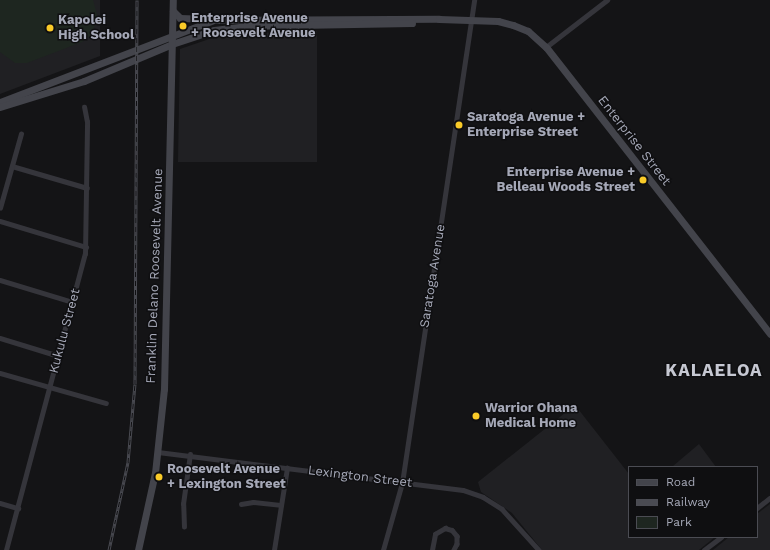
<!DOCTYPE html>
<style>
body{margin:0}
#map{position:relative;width:770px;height:550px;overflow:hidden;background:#141416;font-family:"Work Sans",sans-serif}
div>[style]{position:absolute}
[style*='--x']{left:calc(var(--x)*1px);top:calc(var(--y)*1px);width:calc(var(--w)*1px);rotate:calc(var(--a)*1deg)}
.built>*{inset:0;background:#202023}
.green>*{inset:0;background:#1e2620}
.street>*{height:4.5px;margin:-2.25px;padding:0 2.25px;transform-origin:2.25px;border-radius:2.25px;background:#35353b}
.secondary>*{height:7px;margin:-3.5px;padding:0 3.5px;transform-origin:3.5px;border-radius:3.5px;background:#43444b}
.rail>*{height:3px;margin-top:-1.5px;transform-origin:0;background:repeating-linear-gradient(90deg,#0f0f11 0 4.5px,#4a4b52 0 9px);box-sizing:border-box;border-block:1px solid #4a4b52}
.dots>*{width:11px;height:11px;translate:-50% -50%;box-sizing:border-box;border:2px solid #0f0f11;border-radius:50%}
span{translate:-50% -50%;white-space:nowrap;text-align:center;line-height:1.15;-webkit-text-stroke:3px #0f0f11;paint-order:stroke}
.poi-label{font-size:13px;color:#a5a8b7;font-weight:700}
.left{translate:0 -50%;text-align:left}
.right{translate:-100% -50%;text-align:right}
.street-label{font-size:13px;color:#a5a8b7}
.district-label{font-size:17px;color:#c6c8d2;font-weight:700;letter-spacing:1px}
.legend{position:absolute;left:628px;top:466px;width:130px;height:72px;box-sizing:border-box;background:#0f0f11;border:1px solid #4b4c53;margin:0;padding:5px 7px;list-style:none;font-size:12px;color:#a5a8b7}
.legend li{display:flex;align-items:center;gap:8px;height:20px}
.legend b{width:20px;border:1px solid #4b4c53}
</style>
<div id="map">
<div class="built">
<div style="clip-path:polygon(0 0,100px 0,100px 56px,0 94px)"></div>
<div style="clip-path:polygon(317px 31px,317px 162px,178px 162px,180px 49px,224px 34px)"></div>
<div style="clip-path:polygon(575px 405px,629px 474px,629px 537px,715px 537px,699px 550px,542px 550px,512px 513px,481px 492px,478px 482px)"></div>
<div style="clip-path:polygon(699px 444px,716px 467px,674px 467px,673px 466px)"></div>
<div style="clip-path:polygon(770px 504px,770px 550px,713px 550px,729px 537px,757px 537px,757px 514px)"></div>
</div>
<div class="green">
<div style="clip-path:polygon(0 0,93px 0,97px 15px,95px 25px,91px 35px,82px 42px,27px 63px,15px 63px,0 52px)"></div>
</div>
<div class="street">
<div style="--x:546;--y:47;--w:77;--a:-37.6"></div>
<div style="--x:12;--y:166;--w:78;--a:16.3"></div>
<div style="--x:0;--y:208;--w:77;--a:-74.2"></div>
<div style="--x:0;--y:221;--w:90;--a:16.8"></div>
<div style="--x:0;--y:280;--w:76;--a:16.8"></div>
<div style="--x:0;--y:338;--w:62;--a:17"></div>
<div style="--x:0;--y:373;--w:110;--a:15.8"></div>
<div style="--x:158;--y:452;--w:307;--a:7.1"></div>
<div style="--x:463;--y:490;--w:21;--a:19"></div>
<div style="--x:483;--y:497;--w:22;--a:32"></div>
<div style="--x:502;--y:509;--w:55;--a:47.9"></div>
<div style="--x:0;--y:503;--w:19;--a:16"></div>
<div style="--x:241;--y:504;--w:12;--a:-9"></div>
<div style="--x:253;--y:502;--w:27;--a:6"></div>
<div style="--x:757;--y:508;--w:16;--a:-38"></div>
<div style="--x:184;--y:527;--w:23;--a:-92"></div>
<div style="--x:183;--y:504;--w:50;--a:-82"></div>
<div style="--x:6;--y:550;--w:306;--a:-75.1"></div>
<div style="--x:85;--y:254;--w:132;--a:-89.1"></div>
<div style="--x:87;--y:122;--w:15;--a:-101"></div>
<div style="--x:274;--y:550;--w:83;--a:-81"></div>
<div style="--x:383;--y:550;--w:70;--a:-74.2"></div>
<div style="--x:402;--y:483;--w:488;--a:-81.5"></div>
<div style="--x:432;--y:550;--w:16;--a:-79"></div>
<div style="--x:435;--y:534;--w:12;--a:-31"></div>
<div style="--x:445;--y:528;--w:7;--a:16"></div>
<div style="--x:452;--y:530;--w:8;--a:50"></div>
<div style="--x:457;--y:536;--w:8;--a:90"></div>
<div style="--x:457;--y:544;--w:7;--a:117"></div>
<div style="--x:704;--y:550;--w:21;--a:-37"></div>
</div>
<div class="secondary">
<div style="--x:173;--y:11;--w:10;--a:45"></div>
<div style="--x:180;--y:18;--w:29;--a:2"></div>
<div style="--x:0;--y:102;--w:229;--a:-21"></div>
<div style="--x:214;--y:20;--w:225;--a:-0.3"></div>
<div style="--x:439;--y:19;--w:59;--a:1.9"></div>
<div style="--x:498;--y:21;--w:16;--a:15"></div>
<div style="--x:513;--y:25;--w:16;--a:22"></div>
<div style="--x:528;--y:31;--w:24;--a:42"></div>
<div style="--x:546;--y:47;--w:364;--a:52"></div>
<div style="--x:0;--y:107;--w:88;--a:-17.2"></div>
<div style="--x:84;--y:81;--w:95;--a:-22.8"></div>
<div style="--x:172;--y:44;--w:44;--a:-18.4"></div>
<div style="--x:214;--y:30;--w:32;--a:-7"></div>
<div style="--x:246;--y:26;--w:166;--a:-1"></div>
<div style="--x:138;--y:550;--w:79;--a:-77.6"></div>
<div style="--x:155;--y:473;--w:84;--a:-83.9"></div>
<div style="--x:164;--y:389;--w:389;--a:-88.7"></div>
</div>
<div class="rail">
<div style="--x:109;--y:550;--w:90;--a:-77.8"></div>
<div style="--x:128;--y:462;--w:78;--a:-84.9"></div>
<div style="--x:135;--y:384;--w:384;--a:-89.7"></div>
</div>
<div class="dots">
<div style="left:183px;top:26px;background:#f9ca28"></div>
<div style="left:50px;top:28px;background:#f9ca28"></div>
<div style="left:459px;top:125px;background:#f9ca28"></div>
<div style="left:643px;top:180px;background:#f9ca28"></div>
<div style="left:476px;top:416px;background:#f9ca28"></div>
<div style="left:159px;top:477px;background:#f9ca28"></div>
</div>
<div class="poi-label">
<span class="left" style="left:191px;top:26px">Enterprise Avenue<br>+ Roosevelt Avenue</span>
<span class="left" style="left:58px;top:28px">Kapolei<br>High School</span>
<span class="left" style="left:467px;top:125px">Saratoga Avenue +<br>Enterprise Street</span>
<span class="right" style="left:635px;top:180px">Enterprise Avenue +<br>Belleau Woods Street</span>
<span class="left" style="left:485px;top:416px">Warrior Ohana<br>Medical Home</span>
<span class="left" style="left:167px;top:477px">Roosevelt Avenue<br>+ Lexington Street</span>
</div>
<div class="street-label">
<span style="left:634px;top:141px;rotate:52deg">Enterprise Street</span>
<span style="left:155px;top:276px;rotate:-88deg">Franklin Delano Roosevelt Avenue</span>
<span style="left:433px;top:276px;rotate:-81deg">Saratoga Avenue</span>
<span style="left:65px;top:331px;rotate:-75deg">Kukulu Street</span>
<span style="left:360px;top:477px;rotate:7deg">Lexington Street</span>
</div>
<div class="district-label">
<span style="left:714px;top:371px">KALAELOA</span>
</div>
<ul class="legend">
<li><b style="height:5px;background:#43444b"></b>Road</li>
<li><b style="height:5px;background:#4a4b52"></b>Railway</li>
<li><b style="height:11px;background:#1e2620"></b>Park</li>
</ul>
</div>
